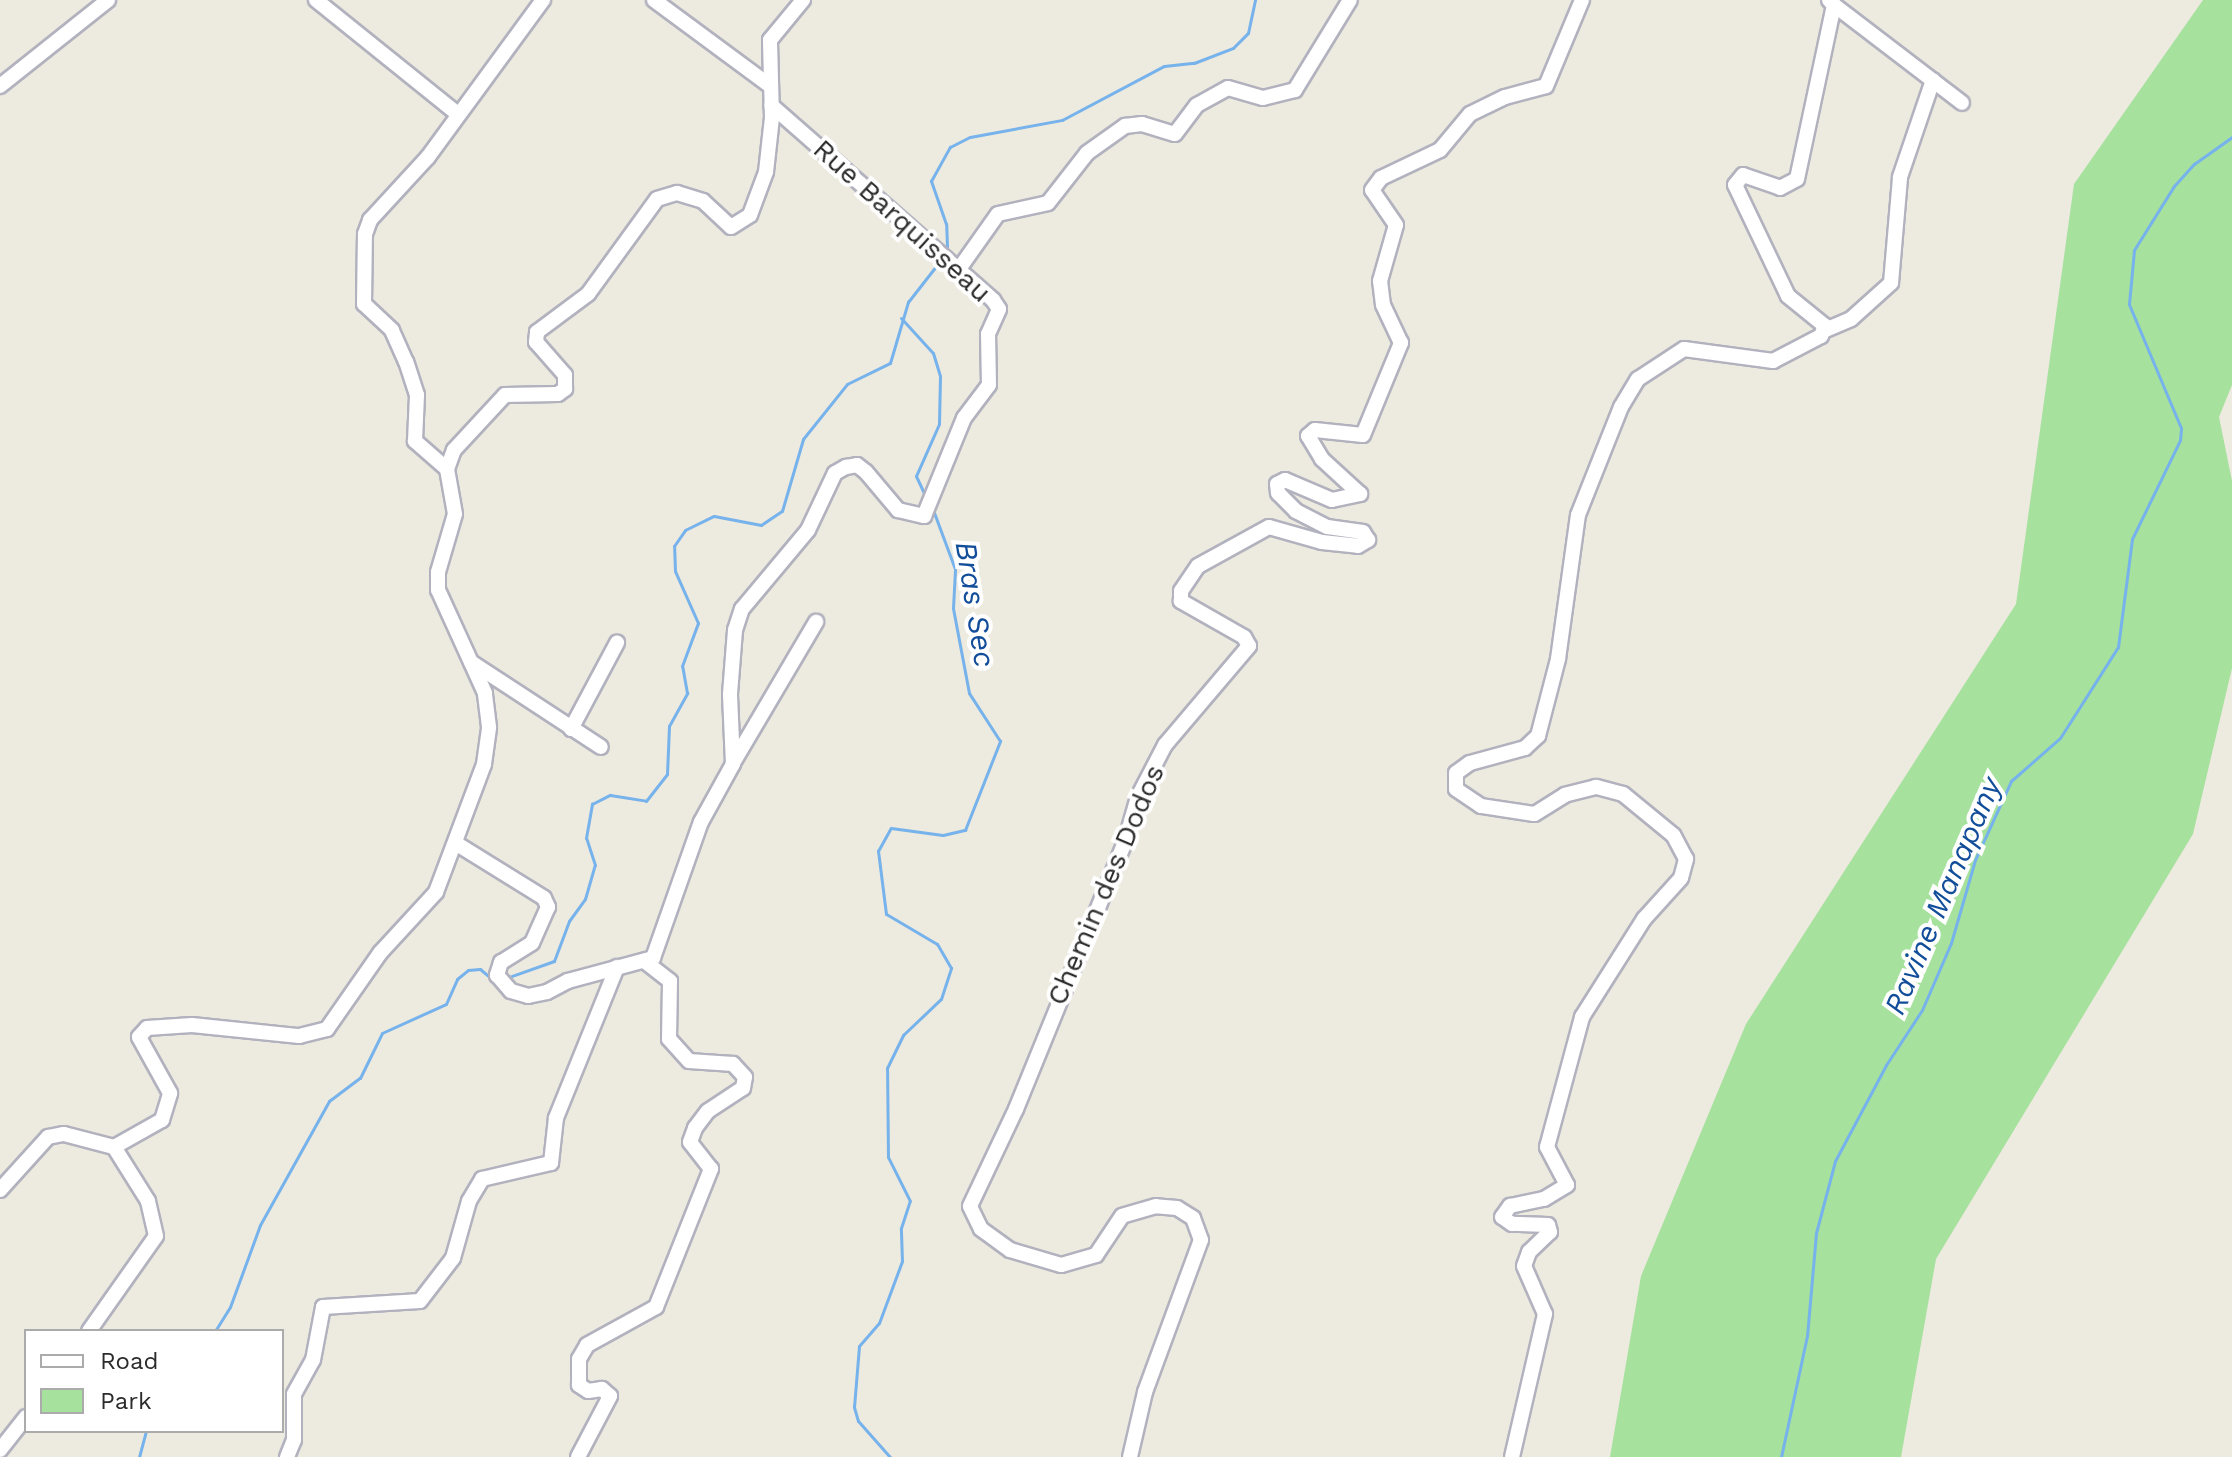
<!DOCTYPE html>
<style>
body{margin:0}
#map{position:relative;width:2232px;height:1457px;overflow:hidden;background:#edeadf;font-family:"Work Sans",sans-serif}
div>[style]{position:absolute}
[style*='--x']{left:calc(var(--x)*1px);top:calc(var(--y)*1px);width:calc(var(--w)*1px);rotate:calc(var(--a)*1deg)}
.green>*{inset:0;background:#a6e19d}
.stream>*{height:3px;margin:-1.5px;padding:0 1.5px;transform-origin:1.5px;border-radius:1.5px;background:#76b2eb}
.roads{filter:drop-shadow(2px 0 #b2b2bf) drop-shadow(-2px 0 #b2b2bf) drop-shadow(0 2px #b2b2bf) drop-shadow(0 -2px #b2b2bf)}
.minor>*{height:14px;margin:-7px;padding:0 7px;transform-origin:7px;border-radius:7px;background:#fff}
span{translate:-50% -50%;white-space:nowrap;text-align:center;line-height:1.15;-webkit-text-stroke:8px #fff;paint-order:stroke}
.street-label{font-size:28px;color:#2c2c2c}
.water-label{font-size:30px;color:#124d9a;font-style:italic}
.legend{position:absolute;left:24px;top:1329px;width:260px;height:104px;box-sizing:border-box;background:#fff;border:2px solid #ababab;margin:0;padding:10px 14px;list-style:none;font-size:24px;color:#2c2c2c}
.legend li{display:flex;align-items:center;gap:16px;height:40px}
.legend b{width:40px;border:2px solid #ababab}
</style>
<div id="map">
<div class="green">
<div style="clip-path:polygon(2203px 0,2232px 0,2232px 385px,2219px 417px,2232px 481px,2232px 668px,2193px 834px,1936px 1259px,1901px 1457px,1610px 1457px,1641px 1276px,1746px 1024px,2016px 604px,2074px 184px)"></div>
</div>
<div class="stream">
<div style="--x:947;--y:247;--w:23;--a:-92"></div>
<div style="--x:946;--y:224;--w:46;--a:-109.2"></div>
<div style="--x:931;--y:181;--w:39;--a:-61"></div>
<div style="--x:950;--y:147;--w:22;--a:-27"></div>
<div style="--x:970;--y:137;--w:94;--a:-10.5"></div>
<div style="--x:1062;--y:120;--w:115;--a:-27.9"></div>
<div style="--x:1164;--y:66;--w:30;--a:-6"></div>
<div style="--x:1194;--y:63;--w:42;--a:-21"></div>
<div style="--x:1233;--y:48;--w:21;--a:-45"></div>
<div style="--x:1248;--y:33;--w:34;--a:-78"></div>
<div style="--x:901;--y:318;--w:47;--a:47.6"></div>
<div style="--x:933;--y:353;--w:24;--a:73"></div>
<div style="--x:940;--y:376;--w:48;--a:91.2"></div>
<div style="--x:939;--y:424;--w:57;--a:113.9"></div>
<div style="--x:916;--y:476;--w:26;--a:65"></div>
<div style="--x:506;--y:978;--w:51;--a:-19.5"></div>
<div style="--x:554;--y:961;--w:43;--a:-69.4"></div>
<div style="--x:569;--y:921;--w:27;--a:-54"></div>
<div style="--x:585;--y:899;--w:35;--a:-74"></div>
<div style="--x:595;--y:865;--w:28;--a:-108"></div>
<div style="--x:586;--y:838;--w:35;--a:-80"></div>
<div style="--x:592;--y:804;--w:20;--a:-27"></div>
<div style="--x:610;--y:795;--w:36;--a:9"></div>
<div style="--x:646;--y:801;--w:34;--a:-52"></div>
<div style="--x:667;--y:774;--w:48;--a:-87.6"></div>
<div style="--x:669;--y:726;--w:38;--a:-61"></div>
<div style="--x:687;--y:693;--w:27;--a:-100"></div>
<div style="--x:682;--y:666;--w:46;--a:-69.6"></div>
<div style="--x:698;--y:623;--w:57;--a:-113.9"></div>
<div style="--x:675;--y:571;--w:25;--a:-92"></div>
<div style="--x:674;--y:546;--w:19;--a:-55"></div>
<div style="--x:685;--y:530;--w:32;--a:-26"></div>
<div style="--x:714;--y:516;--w:48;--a:10.8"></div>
<div style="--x:761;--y:525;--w:25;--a:-34"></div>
<div style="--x:782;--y:511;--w:75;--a:-73.7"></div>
<div style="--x:803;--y:439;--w:70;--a:-51.3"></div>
<div style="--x:847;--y:384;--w:48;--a:-26"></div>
<div style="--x:890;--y:363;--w:64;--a:-73.6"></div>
<div style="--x:908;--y:302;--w:52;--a:-52"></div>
<div style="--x:215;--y:1331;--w:28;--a:-58"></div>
<div style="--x:230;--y:1307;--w:87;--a:-69.9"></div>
<div style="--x:260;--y:1225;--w:142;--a:-60.9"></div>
<div style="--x:329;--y:1101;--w:39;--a:-37"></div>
<div style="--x:360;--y:1078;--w:50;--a:-63.9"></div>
<div style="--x:382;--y:1033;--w:70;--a:-24.4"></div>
<div style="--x:446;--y:1004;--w:27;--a:-66"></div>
<div style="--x:457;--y:979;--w:14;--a:-39"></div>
<div style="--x:468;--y:970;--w:12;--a:-5"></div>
<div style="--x:480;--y:969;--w:17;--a:40"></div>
<div style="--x:139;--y:1457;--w:27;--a:-75"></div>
<div style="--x:890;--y:1457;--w:48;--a:-131.6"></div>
<div style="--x:858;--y:1421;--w:15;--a:-106"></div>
<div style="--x:854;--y:1407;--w:61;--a:-85.3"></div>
<div style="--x:859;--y:1346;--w:30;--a:-49"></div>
<div style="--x:879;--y:1323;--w:66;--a:-69.6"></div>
<div style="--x:902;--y:1261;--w:33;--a:-92"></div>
<div style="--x:901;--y:1228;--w:28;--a:-72"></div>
<div style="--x:910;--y:1201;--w:49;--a:-116.6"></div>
<div style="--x:888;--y:1157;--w:89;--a:-90.6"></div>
<div style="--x:887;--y:1068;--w:37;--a:-64"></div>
<div style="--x:903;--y:1035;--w:52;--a:-43.5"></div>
<div style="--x:941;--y:999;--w:33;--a:-72"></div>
<div style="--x:951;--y:968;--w:28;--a:-120"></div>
<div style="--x:937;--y:944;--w:59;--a:-149.5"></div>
<div style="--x:886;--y:914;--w:64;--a:-97.2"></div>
<div style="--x:878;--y:851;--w:26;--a:-61"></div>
<div style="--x:891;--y:828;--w:52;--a:7.7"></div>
<div style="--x:943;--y:835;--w:23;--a:-13"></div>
<div style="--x:965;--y:830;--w:96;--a:-68.5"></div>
<div style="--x:1000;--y:741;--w:57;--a:-122.9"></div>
<div style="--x:969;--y:693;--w:86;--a:-100.7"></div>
<div style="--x:953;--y:608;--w:39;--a:-87"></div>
<div style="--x:955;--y:569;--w:63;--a:-110.4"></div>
<div style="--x:1781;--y:1457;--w:124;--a:-77.9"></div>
<div style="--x:1807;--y:1336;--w:103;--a:-85"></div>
<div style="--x:1816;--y:1233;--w:74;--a:-75.2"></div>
<div style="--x:1835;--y:1161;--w:109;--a:-62"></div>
<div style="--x:1886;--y:1065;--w:66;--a:-56.8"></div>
<div style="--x:1922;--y:1010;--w:73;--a:-66.6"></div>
<div style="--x:1951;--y:943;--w:86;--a:-73.9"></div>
<div style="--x:1975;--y:860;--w:87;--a:-65.5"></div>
<div style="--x:2011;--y:781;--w:65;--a:-41.3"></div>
<div style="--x:2060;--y:738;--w:108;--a:-57.5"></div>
<div style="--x:2118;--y:647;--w:109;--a:-82.6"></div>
<div style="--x:2132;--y:539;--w:110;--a:-64.1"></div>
<div style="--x:2180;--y:440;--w:12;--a:-85"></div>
<div style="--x:2181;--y:428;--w:134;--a:-112.8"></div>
<div style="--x:2129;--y:304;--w:54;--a:-84.7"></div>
<div style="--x:2134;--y:250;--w:75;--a:-58"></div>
<div style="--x:2174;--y:186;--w:30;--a:-48"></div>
<div style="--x:2194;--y:164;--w:47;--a:-35.4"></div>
</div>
<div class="roads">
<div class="minor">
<div style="--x:316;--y:0;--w:182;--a:38.8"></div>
<div style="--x:654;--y:0;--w:143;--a:36.5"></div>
<div style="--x:1834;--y:5;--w:161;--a:37.4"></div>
<div style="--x:0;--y:86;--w:138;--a:-38.5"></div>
<div style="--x:959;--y:269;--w:67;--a:-54.7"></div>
<div style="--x:998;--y:214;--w:51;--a:-12.4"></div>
<div style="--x:1048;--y:203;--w:63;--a:-52"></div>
<div style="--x:1087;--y:153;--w:47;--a:-35.4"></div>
<div style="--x:1125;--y:126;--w:17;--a:-7"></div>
<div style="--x:1142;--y:124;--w:34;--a:17"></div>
<div style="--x:1175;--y:134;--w:36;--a:-53"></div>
<div style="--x:1197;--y:105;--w:35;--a:-29"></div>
<div style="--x:1228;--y:88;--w:36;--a:16"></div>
<div style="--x:1263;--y:98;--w:33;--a:-14"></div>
<div style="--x:1295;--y:90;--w:105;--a:-58.6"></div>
<div style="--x:1823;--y:331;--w:30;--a:-23"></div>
<div style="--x:1851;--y:319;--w:54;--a:-42"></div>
<div style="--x:1891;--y:283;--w:106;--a:-85.1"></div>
<div style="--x:1900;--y:177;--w:102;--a:-71.2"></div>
<div style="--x:447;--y:469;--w:43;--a:-138.8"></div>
<div style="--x:415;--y:441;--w:46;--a:-87.5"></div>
<div style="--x:417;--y:395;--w:35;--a:-108"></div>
<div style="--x:406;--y:362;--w:35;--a:-114"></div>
<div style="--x:392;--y:330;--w:38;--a:-137"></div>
<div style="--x:364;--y:304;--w:70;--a:-89.2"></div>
<div style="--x:365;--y:234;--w:15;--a:-70"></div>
<div style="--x:370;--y:220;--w:86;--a:-47.4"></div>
<div style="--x:428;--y:157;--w:195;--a:-53.8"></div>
<div style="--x:471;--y:662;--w:155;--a:33.2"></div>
<div style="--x:571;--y:729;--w:98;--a:-61.9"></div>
<div style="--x:733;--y:763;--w:164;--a:-59.5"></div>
<div style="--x:457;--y:844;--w:102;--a:31.8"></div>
<div style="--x:544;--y:898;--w:10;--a:66"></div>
<div style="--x:548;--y:907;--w:39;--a:114"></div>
<div style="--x:532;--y:943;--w:36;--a:148"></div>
<div style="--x:501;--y:962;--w:14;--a:107"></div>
<div style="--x:497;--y:975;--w:21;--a:49"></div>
<div style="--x:511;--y:991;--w:18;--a:16"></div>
<div style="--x:528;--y:996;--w:19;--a:-12"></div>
<div style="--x:547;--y:992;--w:24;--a:-28"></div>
<div style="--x:568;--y:981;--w:88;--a:-15.1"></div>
<div style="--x:653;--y:958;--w:144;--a:-70.6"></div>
<div style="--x:701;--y:822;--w:66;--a:-61.1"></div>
<div style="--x:733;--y:764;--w:70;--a:-92.5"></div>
<div style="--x:730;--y:694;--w:64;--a:-85.5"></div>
<div style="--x:735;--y:630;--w:22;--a:-72"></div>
<div style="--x:742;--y:609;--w:103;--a:-50.1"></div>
<div style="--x:808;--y:530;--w:63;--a:-64.7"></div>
<div style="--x:835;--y:473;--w:13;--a:-29"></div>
<div style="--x:846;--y:467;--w:11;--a:-10"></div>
<div style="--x:857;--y:465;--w:11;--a:38"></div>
<div style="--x:866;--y:472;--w:50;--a:49.9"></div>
<div style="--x:898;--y:510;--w:27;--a:13"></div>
<div style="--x:924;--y:516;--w:106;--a:-67.8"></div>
<div style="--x:964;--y:418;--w:41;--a:-52.9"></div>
<div style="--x:989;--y:385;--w:51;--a:-91.1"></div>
<div style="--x:988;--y:334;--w:27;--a:-66"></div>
<div style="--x:999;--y:309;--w:11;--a:-124"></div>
<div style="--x:993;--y:300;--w:295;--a:-138.7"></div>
<div style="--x:0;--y:1190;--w:72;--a:-47.8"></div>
<div style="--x:48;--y:1137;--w:16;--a:-11"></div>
<div style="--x:64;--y:1134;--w:52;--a:14.6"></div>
<div style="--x:114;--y:1147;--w:55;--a:-29.4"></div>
<div style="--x:162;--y:1120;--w:28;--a:-73"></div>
<div style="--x:170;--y:1093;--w:64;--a:-119"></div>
<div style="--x:139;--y:1037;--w:12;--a:-48"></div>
<div style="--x:147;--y:1028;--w:45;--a:-3.8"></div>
<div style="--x:192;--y:1025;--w:108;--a:5.9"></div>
<div style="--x:299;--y:1036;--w:29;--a:-14"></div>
<div style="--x:327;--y:1029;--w:93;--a:-55.1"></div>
<div style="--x:380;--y:953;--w:83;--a:-47.4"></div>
<div style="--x:436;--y:892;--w:137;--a:-69.4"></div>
<div style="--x:484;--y:764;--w:37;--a:-82"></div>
<div style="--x:489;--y:727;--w:34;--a:-97"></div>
<div style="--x:485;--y:693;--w:113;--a:-114.5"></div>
<div style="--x:438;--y:590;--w:18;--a:-90"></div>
<div style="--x:438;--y:572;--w:60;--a:-73.7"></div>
<div style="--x:455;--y:514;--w:46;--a:-100.1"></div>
<div style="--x:447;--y:469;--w:20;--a:-70"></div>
<div style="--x:454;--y:450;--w:75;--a:-47.2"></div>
<div style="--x:505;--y:395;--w:53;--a:-1.1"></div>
<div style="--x:558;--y:394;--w:9;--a:-36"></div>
<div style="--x:565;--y:389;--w:14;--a:-90"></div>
<div style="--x:565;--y:375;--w:44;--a:-131.3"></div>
<div style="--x:536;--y:342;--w:10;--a:-84"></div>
<div style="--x:537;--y:332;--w:64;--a:-36.7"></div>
<div style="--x:588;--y:294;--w:117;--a:-54"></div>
<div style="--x:657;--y:199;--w:21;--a:-17"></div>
<div style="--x:677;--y:193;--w:27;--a:17"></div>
<div style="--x:703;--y:201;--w:38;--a:43"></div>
<div style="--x:731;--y:227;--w:22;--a:-32"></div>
<div style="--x:750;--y:215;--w:46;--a:-69.6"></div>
<div style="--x:766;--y:172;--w:54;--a:-83.7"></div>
<div style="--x:772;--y:118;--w:78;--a:-91.5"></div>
<div style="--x:770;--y:40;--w:52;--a:-50.5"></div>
<div style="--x:89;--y:1331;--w:116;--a:-54.8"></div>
<div style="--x:156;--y:1236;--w:36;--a:-103"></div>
<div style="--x:148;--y:1201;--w:64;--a:-122.2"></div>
<div style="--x:0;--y:1450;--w:42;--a:-51.8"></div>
<div style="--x:287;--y:1457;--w:18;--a:-68"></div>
<div style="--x:294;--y:1440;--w:46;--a:-90"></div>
<div style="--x:294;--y:1394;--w:39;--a:-61"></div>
<div style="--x:313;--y:1360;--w:54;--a:-79.3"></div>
<div style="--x:323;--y:1307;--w:97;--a:-3.5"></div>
<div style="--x:420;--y:1301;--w:54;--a:-52.5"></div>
<div style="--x:453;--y:1258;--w:59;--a:-74.3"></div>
<div style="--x:469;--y:1201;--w:26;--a:-59"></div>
<div style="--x:482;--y:1179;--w:71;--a:-13.1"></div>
<div style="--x:551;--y:1163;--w:45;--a:-83.7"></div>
<div style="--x:556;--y:1118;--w:163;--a:-68"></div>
<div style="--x:578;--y:1457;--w:69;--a:-62.3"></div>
<div style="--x:610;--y:1396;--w:11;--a:-139"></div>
<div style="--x:602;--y:1389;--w:14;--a:172"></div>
<div style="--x:588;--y:1391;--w:11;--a:-146"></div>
<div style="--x:579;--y:1385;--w:26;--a:-90"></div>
<div style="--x:579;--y:1359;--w:16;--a:-60"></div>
<div style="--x:587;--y:1345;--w:79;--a:-28.8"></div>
<div style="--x:656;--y:1307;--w:149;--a:-68.3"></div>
<div style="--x:711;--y:1169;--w:34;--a:-128"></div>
<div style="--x:690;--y:1142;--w:15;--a:-70"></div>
<div style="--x:695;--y:1128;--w:21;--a:-53"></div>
<div style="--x:708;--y:1111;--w:42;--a:-33.3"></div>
<div style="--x:743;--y:1088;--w:11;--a:-80"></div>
<div style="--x:745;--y:1077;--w:18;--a:-133"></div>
<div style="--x:733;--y:1064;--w:44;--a:-176.1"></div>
<div style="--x:689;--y:1061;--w:30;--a:-132"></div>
<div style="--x:669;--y:1039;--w:58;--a:-89"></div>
<div style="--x:670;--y:981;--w:33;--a:-142"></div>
<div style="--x:1130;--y:1457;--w:67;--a:-77"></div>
<div style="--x:1145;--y:1392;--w:162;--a:-69.8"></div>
<div style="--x:1201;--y:1240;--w:23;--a:-110"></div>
<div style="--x:1193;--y:1218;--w:19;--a:-148"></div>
<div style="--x:1177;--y:1208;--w:21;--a:-175"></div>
<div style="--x:1156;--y:1206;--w:35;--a:164"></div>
<div style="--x:1122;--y:1216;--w:47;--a:123.7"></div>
<div style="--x:1096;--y:1255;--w:36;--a:164"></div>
<div style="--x:1061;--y:1265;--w:53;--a:-163.6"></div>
<div style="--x:1010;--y:1250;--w:36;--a:-144"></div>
<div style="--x:981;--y:1229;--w:25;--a:-116"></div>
<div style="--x:970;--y:1206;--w:107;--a:-64.6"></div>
<div style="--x:1016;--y:1109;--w:292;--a:-67.8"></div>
<div style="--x:1126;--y:839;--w:44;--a:-74.1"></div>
<div style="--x:1138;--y:797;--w:59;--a:-62.6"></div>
<div style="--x:1165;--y:745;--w:130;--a:-49.7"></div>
<div style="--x:1249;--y:646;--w:10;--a:-119"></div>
<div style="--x:1244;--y:637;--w:73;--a:-150.3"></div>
<div style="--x:1181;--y:601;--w:10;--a:-90"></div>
<div style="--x:1181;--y:591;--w:30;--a:-56"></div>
<div style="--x:1198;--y:566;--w:81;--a:-28.8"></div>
<div style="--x:1269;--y:527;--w:55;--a:15.8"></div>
<div style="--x:1322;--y:542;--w:36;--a:6"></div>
<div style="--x:1358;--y:546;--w:12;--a:-31"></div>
<div style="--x:1368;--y:540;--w:9;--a:-122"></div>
<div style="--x:1363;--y:532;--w:36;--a:-172"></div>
<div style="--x:1327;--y:527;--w:35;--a:-153"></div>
<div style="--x:1296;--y:511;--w:25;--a:-135"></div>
<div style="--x:1278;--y:493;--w:9;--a:-96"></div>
<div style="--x:1277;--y:484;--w:9;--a:-27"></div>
<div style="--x:1285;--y:480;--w:51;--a:23.1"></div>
<div style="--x:1332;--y:500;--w:29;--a:-12"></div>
<div style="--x:1360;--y:494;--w:52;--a:-137.4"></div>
<div style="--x:1322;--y:459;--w:27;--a:-121"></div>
<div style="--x:1308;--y:436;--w:9;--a:-41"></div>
<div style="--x:1315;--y:430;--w:48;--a:5.9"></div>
<div style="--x:1363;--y:435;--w:100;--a:-67.6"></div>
<div style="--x:1401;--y:343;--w:42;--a:-115.3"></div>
<div style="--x:1383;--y:305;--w:24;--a:-97"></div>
<div style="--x:1380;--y:281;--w:58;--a:-74.1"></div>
<div style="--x:1396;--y:225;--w:42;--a:-124.4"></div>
<div style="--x:1372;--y:190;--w:15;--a:-53"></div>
<div style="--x:1381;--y:178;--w:65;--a:-25.4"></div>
<div style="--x:1440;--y:150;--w:47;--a:-50.2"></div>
<div style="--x:1470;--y:114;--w:39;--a:-26"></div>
<div style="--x:1505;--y:97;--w:42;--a:-15"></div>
<div style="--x:1546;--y:86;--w:93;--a:-67.3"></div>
<div style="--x:1512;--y:1457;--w:147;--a:-77"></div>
<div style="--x:1545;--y:1314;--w:52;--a:-113.6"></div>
<div style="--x:1524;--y:1266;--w:15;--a:-70"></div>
<div style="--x:1529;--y:1252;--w:29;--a:-44"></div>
<div style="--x:1550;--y:1232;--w:7;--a:-106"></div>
<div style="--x:1548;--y:1225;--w:36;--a:-178"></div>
<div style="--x:1512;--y:1224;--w:12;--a:-145"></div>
<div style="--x:1502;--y:1217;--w:14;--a:-54"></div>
<div style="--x:1510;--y:1206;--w:35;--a:-12"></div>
<div style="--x:1544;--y:1199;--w:27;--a:-31"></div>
<div style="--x:1567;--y:1185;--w:43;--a:-117.8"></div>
<div style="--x:1547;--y:1147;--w:135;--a:-74.9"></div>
<div style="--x:1582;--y:1017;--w:116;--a:-57.7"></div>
<div style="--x:1644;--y:919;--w:55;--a:-47.9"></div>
<div style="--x:1681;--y:878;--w:20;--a:-75"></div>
<div style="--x:1686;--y:859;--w:27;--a:-118"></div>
<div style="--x:1673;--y:835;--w:65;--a:-140.6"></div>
<div style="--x:1623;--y:794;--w:28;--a:-165"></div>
<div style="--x:1596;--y:787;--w:32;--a:166"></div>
<div style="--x:1565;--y:795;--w:36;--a:148"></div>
<div style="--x:1534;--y:814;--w:54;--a:-171.4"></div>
<div style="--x:1481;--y:806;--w:30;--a:-146"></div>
<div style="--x:1456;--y:789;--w:16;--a:-90"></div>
<div style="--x:1456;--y:773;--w:17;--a:-36"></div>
<div style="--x:1470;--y:763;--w:57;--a:-15.3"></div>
<div style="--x:1525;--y:748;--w:18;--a:-43"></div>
<div style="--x:1538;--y:736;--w:80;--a:-75.4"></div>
<div style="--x:1558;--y:659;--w:145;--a:-82.1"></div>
<div style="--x:1578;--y:515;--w:116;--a:-68.3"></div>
<div style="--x:1621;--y:407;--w:33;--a:-59"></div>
<div style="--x:1638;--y:379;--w:55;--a:-33.1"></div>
<div style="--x:1684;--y:349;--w:90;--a:7.7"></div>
<div style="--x:1773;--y:361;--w:54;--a:-27.5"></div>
<div style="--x:1821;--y:336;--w:11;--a:-68"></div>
<div style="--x:1825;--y:326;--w:48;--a:-141"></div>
<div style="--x:1788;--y:296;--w:123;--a:-115.5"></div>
<div style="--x:1735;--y:185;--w:13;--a:-51"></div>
<div style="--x:1743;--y:175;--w:39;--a:19"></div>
<div style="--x:1780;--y:188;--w:19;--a:-28"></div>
<div style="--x:1797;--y:179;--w:178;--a:-78"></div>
<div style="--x:1834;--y:5;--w:7;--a:-135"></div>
</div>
</div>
<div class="street-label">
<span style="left:902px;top:221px;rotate:42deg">Rue Barquisseau</span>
<span style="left:1106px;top:885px;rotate:-67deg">Chemin des Dodos</span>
</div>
<div class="water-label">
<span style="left:975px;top:604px;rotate:81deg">Bras Sec</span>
<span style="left:1943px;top:896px;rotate:-67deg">Ravine Manapany</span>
</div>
<ul class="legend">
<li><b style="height:10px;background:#fff"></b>Road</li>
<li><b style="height:22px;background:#a6e19d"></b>Park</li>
</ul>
</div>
